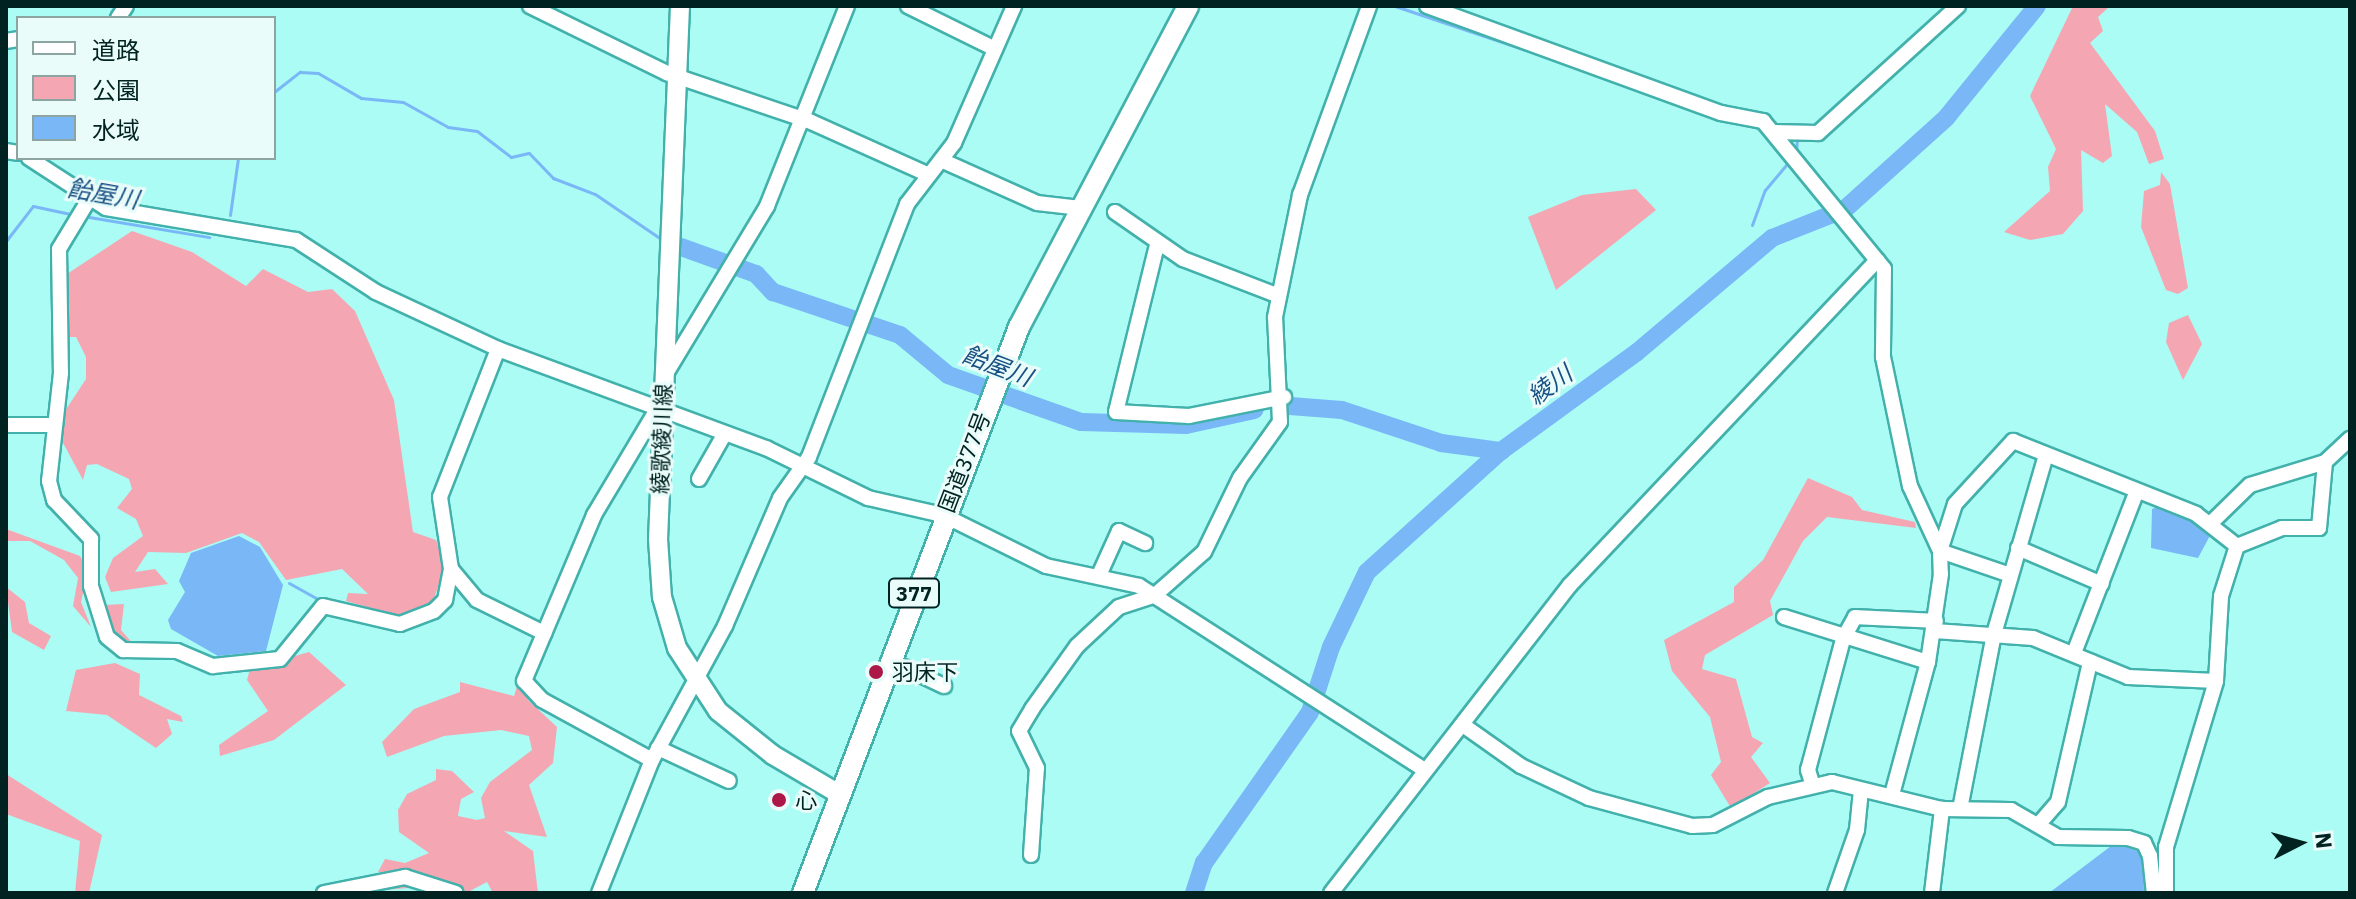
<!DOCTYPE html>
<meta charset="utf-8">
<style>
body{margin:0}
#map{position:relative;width:2356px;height:899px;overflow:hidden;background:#aafcf5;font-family:"IBM Plex Sans","Noto Sans JP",sans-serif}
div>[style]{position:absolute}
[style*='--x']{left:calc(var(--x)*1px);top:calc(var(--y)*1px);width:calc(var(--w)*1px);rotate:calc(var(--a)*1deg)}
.green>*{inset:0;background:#f4a7b3}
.water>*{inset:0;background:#79b7f6}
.stream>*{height:3px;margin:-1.5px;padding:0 1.5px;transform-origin:1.5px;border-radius:1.5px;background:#79b7f6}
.river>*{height:18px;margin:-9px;padding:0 9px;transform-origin:9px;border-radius:9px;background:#79b7f6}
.roads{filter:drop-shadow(2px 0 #43b1ab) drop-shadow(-2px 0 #43b1ab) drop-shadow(0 2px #43b1ab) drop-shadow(0 -2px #43b1ab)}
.minor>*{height:14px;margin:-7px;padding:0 7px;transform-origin:7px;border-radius:7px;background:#fff}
.major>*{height:18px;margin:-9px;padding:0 9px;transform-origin:9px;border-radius:9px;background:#fff}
.highway>*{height:20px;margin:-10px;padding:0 10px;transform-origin:10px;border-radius:10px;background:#fff}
.dots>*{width:22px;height:22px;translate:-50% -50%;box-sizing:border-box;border:4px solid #e9fcfa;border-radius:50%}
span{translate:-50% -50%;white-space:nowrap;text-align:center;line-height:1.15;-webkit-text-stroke:6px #e9fcfa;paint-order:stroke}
.shield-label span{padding:2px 6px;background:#e9fcfa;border:2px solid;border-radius:6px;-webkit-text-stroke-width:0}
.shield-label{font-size:20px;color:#002321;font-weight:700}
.street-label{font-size:22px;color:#002321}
.poi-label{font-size:22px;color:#002321}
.left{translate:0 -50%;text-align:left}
.water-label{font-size:24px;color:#1a5184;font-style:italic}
.frame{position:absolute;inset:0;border:8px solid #002321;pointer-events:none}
.legend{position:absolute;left:16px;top:16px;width:260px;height:144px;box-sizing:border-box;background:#e9fcfa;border:2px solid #8ca5a3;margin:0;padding:10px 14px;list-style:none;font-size:24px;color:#002321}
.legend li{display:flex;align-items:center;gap:16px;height:40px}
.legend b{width:40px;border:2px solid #8ca5a3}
.north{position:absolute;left:2260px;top:803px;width:80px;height:80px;-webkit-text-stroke:6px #e9fcfa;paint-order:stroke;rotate:84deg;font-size:22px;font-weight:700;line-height:32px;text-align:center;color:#002321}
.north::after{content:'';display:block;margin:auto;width:28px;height:36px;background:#002321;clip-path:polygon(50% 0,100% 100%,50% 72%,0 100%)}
</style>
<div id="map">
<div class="green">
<div style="clip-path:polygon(2073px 6px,2110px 6px,2098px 17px,2103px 31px,2090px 43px,2155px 131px,2164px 159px,2149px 164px,2137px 132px,2105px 104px,2112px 156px,2103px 163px,2081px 150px,2083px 211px,2063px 234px,2030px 240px,2004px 232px,2050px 191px,2048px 167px,2056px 149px,2030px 96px)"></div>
<div style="clip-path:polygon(2161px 172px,2170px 184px,2188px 288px,2178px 294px,2166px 290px,2141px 227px,2144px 191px,2160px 185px)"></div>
<div style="clip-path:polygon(1636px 189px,1656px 210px,1556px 290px,1528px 217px,1582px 195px)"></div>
<div style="clip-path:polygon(132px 231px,192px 252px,246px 286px,263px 269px,308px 292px,332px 289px,355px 311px,394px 400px,413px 532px,436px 540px,445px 568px,431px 606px,401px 617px,346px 601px,348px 593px,368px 594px,342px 569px,286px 580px,259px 542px,242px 533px,186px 553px,148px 552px,135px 572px,155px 569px,168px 584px,111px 592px,105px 577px,113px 558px,143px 536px,136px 519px,117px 508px,132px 489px,129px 479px,97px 464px,87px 465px,83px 480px,62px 441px,61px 417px,86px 379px,86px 357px,76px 337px,62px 337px,67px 274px)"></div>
<div style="clip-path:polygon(2188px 315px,2202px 344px,2183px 380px,2166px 342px,2169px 323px)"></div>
<div style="clip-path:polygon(1808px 478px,1852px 497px,1862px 510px,1915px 522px,1916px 528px,1827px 517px,1803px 541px,1770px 601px,1773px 615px,1705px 655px,1702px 669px,1736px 679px,1752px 737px,1763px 743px,1751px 757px,1770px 783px,1731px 808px,1711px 775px,1721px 762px,1710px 717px,1672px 671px,1664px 640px,1734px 602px,1734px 587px,1763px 560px)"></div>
<div style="clip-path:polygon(6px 529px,80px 556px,88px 570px,81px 602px,91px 627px,73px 606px,78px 578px,64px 560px,30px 541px,6px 541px)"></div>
<div style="clip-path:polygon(6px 587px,25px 602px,29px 623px,51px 636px,44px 650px,12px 632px)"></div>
<div style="clip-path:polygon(124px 604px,121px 630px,135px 646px,110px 636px,104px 605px)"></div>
<div style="clip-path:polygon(309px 652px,346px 685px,274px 740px,220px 756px,219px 745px,268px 711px,247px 680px,250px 669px)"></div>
<div style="clip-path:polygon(115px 663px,140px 674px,139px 695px,181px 716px,183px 722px,167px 719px,172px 734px,156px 748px,107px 715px,66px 711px,76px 670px)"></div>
<div style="clip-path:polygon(522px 671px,528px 700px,557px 727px,553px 763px,529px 785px,547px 837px,504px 831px,533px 851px,538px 893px,493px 893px,487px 882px,468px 892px,421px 873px,378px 872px,385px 859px,405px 863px,429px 853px,399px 832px,398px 810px,407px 794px,436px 780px,436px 769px,452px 771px,474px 792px,461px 799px,458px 816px,477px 820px,485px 818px,481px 798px,490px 782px,532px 750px,529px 736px,501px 730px,444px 736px,387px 757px,382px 742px,414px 709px,460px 692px,460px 682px,514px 696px)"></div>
<div style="clip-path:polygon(6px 774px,102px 835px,89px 893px,75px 893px,80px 841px,6px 814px)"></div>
<div style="clip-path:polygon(384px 882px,421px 887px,344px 893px)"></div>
</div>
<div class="water">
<div style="clip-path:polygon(2162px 505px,2213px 530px,2198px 558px,2151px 548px,2152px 509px)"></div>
<div style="clip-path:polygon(239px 536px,260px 547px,283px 585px,266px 651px,218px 656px,171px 629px,168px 620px,185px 592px,179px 581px,191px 553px)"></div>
<div style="clip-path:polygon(2115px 843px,2143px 853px,2144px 893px,2049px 893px)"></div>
</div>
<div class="stream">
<div style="--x:1395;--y:6;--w:382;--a:18.6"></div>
<div style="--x:563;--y:14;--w:28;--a:27"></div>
<div style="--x:274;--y:92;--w:33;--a:-38"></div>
<div style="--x:300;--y:72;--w:18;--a:3"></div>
<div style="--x:318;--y:73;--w:50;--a:30.2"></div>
<div style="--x:361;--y:98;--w:42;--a:5.4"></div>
<div style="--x:403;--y:102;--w:51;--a:29.1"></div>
<div style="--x:448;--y:127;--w:29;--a:8"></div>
<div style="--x:477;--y:131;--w:43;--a:37.4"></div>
<div style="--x:511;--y:157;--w:18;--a:-13"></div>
<div style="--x:529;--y:153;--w:35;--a:46"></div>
<div style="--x:553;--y:178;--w:45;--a:20.9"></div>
<div style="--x:595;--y:194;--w:80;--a:34.3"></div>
<div style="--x:1796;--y:152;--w:14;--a:-86"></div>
<div style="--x:230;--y:215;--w:58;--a:-82"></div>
<div style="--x:83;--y:216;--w:128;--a:9.5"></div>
<div style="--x:1752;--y:225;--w:37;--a:-70"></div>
<div style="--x:1765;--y:190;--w:38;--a:-50"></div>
<div style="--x:6;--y:241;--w:44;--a:-52.4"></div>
<div style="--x:33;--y:206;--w:43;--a:12.1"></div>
<div style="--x:289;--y:583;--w:37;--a:29"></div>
<div style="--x:329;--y:601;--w:13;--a:9"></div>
</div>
<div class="river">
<div style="--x:681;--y:247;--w:80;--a:19.8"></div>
<div style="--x:756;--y:274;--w:25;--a:47"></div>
<div style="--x:773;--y:292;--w:134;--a:18.7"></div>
<div style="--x:900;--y:335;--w:62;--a:39.8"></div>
<div style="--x:948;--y:375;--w:141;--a:19.5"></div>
<div style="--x:1081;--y:422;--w:105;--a:1.6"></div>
<div style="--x:1186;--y:425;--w:70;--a:-12.4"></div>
<div style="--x:1290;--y:406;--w:52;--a:4.4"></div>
<div style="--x:1342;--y:410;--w:104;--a:18.4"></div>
<div style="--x:1441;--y:443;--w:61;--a:7.6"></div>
<div style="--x:1194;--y:893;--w:32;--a:-72"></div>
<div style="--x:1204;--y:863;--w:184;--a:-54.9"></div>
<div style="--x:1310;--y:712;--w:68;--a:-72.1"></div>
<div style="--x:1331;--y:647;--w:83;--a:-64.4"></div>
<div style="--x:1367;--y:572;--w:181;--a:-42.1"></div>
<div style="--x:1501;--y:451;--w:167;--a:-36"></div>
<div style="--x:1636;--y:353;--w:178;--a:-40.2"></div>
<div style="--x:1772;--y:238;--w:79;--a:-21.7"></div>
<div style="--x:1845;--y:209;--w:136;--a:-42"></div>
<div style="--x:1946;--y:118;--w:144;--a:-50.9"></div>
</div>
<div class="roads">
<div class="minor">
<div style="--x:530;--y:6;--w:153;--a:26.1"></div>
<div style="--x:667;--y:73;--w:150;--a:18.7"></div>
<div style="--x:809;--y:121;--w:129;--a:24.2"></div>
<div style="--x:908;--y:6;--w:97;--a:26.3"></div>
<div style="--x:1427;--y:6;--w:313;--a:20"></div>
<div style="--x:1721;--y:113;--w:43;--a:10.8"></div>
<div style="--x:1763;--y:121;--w:191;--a:50.7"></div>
<div style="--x:1884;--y:269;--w:88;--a:90.7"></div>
<div style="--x:1883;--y:357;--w:132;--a:78.2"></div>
<div style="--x:1910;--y:486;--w:72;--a:65.2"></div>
<div style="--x:1940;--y:551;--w:23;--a:88"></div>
<div style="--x:1941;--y:574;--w:89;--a:98.4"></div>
<div style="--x:1928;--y:662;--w:134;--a:105.2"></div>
<div style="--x:118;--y:18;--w:14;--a:-56"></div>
<div style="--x:6;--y:41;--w:12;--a:-9"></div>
<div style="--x:1773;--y:132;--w:45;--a:1.3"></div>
<div style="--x:1818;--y:133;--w:189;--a:-42.2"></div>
<div style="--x:6;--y:151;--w:12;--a:9"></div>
<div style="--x:29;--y:158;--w:92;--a:33"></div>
<div style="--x:106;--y:208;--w:193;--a:9.6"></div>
<div style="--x:296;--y:240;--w:95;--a:33"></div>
<div style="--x:376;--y:292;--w:135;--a:25"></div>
<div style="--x:498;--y:349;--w:286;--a:20.3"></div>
<div style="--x:766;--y:448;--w:114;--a:26.1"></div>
<div style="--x:868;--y:498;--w:77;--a:12.8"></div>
<div style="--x:943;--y:515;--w:115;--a:26.3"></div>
<div style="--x:1046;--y:566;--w:95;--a:12.1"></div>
<div style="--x:1139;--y:586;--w:340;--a:32.8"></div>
<div style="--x:941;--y:160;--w:105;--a:24.1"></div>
<div style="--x:1037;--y:203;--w:44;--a:6.5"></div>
<div style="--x:88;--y:201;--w:56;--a:121.1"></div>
<div style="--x:59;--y:249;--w:124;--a:89.1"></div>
<div style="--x:61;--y:373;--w:109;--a:96.3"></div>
<div style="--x:49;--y:481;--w:20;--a:75"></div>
<div style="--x:54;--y:500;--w:54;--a:46.5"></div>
<div style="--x:91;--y:539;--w:47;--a:90"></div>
<div style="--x:91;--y:586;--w:53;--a:72.6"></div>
<div style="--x:107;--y:637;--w:21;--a:39"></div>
<div style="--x:123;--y:650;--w:54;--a:1.1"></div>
<div style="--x:177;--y:651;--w:39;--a:23"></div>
<div style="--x:213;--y:666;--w:67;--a:-6"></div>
<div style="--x:280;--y:659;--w:68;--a:-50.9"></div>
<div style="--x:323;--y:606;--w:79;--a:13.2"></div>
<div style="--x:400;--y:624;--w:36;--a:-21"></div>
<div style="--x:434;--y:611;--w:16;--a:-45"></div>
<div style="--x:445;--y:600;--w:32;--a:-79"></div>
<div style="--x:451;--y:569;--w:73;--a:-98.7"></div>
<div style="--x:440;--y:497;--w:159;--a:-68.6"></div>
<div style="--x:1115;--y:212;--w:83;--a:34.7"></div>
<div style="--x:1183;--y:259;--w:103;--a:21.1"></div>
<div style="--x:1157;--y:245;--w:172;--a:103.8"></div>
<div style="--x:1116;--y:412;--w:73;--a:3.1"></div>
<div style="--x:1189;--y:416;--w:97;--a:-11.3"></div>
<div style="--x:664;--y:377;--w:200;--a:-58.9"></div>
<div style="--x:767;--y:206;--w:215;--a:-68.2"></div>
<div style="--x:6;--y:425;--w:49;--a:0"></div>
<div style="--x:699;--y:479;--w:51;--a:-60.4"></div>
<div style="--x:2211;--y:523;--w:54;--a:-44.3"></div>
<div style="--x:2250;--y:485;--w:78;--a:-17"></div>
<div style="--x:2237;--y:546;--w:48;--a:-21.8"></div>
<div style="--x:2282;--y:528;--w:37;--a:0"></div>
<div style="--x:2319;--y:528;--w:66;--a:-84.8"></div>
<div style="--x:2325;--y:462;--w:34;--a:-43"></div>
<div style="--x:2018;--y:548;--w:91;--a:23.2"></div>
<div style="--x:1940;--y:551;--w:49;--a:-72.3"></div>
<div style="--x:1955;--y:504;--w:86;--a:-47.4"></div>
<div style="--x:2013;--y:441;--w:197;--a:21.7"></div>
<div style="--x:2196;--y:514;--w:52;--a:38"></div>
<div style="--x:1940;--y:551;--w:74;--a:18.9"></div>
<div style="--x:451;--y:569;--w:40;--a:50"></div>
<div style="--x:477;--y:600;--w:75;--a:26.2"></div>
<div style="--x:1100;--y:573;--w:46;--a:-65.7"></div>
<div style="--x:1119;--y:531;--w:29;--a:25"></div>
<div style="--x:1784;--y:617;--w:151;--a:17.4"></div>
<div style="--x:1935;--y:631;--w:98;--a:4.1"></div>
<div style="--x:2033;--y:638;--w:103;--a:22.3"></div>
<div style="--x:2128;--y:677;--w:88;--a:2.6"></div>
<div style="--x:2074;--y:653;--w:172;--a:-68.8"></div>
<div style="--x:889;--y:660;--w:61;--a:25.3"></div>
<div style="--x:1463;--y:725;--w:71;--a:35.3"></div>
<div style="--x:1521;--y:766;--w:75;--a:25.2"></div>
<div style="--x:1589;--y:798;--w:107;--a:15.2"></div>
<div style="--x:1692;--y:826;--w:21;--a:-3"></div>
<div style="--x:1713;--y:825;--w:62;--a:-27"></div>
<div style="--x:1768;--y:797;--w:66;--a:-13.2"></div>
<div style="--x:1832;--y:782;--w:113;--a:13.8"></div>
<div style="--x:1942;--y:809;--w:69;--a:0.8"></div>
<div style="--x:2011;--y:810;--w:54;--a:29.9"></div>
<div style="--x:2058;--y:837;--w:70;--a:0.8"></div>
<div style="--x:2128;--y:838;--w:17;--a:17"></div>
<div style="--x:2144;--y:843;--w:14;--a:65"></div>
<div style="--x:2150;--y:856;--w:37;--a:84"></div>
<div style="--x:658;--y:748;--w:78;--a:24.9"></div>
<div style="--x:652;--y:760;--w:125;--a:-151.4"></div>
<div style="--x:542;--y:700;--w:26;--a:-133"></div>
<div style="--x:524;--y:681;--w:180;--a:-67.1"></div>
<div style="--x:594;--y:515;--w:121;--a:-59.2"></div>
<div style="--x:1812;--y:783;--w:14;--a:-107"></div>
<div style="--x:1808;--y:770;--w:136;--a:-75"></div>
<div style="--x:1843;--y:639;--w:25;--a:-61"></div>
<div style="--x:1855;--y:617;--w:81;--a:2.8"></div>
<div style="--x:1960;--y:809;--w:178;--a:-79"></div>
<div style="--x:1994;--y:634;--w:186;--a:-73.8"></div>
<div style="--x:2038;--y:825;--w:30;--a:-49"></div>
<div style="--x:2058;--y:802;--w:144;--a:-77.1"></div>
<div style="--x:1031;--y:855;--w:87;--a:-86.1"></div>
<div style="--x:1037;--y:768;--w:41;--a:-115.9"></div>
<div style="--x:1019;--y:731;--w:26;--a:-59"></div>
<div style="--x:1032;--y:709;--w:77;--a:-54.5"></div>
<div style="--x:1077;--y:646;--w:57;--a:-42.9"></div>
<div style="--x:1119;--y:607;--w:38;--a:-18"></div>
<div style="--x:1155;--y:595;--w:65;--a:-41.3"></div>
<div style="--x:1204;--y:552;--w:82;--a:-64.1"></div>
<div style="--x:1240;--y:478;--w:69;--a:-54.5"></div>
<div style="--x:1280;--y:422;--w:105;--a:-92.7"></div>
<div style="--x:1275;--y:317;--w:125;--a:-78.4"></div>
<div style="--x:1300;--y:195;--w:201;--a:-69.9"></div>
<div style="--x:324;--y:893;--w:83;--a:-11.2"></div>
<div style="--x:405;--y:877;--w:53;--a:17.4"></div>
<div style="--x:599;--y:893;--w:143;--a:-68.3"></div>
<div style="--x:652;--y:760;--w:153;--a:-61.4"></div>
<div style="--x:725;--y:626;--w:139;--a:-66.7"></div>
<div style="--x:780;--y:498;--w:50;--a:-54.7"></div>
<div style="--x:809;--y:457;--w:271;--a:-68.8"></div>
<div style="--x:907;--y:204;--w:77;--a:-52.4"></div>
<div style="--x:954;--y:143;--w:150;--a:-66.3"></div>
<div style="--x:1331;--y:893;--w:390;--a:-52.2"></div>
<div style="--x:1570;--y:585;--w:447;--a:-46.6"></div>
<div style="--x:1835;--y:893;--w:67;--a:-70.8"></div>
<div style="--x:1857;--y:830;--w:40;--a:-84.3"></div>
<div style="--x:1932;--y:893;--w:85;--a:-83.2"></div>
<div style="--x:2166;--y:893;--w:46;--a:-90"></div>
<div style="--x:2166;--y:847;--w:173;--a:-73.2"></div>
<div style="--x:2216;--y:681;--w:85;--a:-86.6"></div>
<div style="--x:2221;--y:596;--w:52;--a:-72.3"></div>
</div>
<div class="major">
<div style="--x:680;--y:6;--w:533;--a:92.36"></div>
<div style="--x:658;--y:539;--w:58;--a:86.1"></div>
<div style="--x:662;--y:597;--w:53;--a:73.6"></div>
<div style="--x:677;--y:648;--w:75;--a:56.9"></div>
<div style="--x:718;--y:711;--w:70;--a:38.7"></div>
<div style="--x:773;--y:755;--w:77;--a:30.6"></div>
</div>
<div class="highway">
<div style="--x:803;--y:893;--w:606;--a:-69.11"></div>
<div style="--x:1019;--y:327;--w:363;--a:-62.2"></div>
</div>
</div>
<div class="dots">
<div style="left:876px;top:672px;background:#ac1948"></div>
<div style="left:779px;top:800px;background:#ac1948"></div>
</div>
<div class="shield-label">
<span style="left:914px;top:593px">377</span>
</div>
<div class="street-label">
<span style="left:661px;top:439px;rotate:-88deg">綾歌綾川線</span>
<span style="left:964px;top:462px;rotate:-69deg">国道377号</span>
</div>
<div class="poi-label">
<span class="left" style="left:892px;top:672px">羽床下</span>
<span class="left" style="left:795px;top:800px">心</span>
</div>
<div class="water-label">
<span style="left:103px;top:194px;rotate:10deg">飴屋川</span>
<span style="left:997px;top:366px;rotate:21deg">飴屋川</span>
<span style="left:1550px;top:385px;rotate:-36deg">綾川</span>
</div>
<div class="frame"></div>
<ul class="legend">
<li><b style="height:10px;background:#fff"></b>道路</li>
<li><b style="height:22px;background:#f4a7b3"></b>公園</li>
<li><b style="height:22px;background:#79b7f6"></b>水域</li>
</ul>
<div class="north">N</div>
</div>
